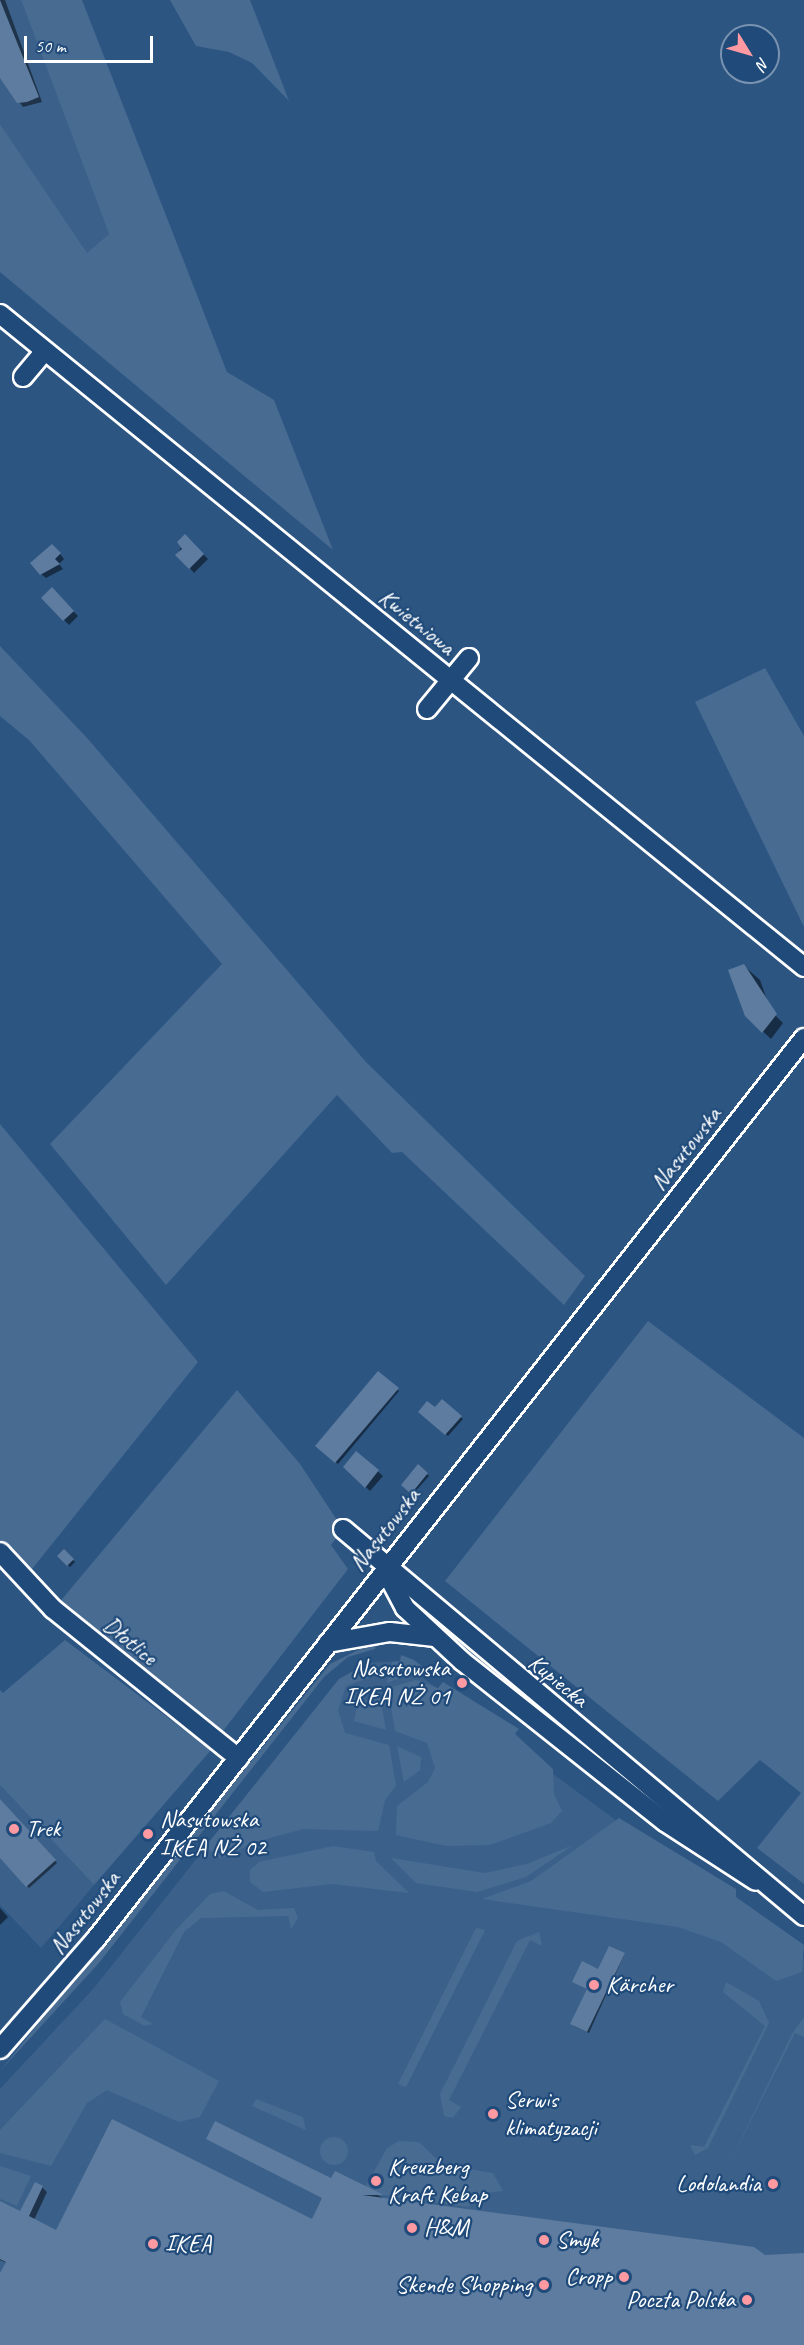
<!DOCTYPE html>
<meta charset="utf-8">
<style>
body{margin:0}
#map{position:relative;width:804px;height:2345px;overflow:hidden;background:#2c5582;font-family:Caveat,sans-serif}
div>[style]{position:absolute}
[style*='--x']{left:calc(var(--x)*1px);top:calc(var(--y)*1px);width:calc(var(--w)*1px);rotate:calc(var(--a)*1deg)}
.built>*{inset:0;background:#3b618b}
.green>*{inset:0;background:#486b92}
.round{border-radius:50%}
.shadow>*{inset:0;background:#0007}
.building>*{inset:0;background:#5e7c9f}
.roads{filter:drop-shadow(2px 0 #fff) drop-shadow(-2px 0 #fff) drop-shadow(0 2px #fff) drop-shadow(0 -2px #fff)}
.street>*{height:18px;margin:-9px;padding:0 9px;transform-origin:9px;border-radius:9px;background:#1f4a7a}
.dots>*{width:16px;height:16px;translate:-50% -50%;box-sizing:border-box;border:3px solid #1f4a7a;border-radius:50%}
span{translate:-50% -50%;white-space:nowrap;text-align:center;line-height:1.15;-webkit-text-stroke:4.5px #1f4a7a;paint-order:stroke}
.street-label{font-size:24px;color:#fff}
.poi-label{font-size:24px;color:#fff}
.right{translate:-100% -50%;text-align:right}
.left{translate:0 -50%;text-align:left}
.north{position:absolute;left:720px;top:24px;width:60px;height:60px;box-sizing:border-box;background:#1f4a7a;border:2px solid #7992af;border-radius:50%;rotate:127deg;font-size:16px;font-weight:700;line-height:24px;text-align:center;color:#fff}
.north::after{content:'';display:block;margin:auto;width:21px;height:27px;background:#ff9aa2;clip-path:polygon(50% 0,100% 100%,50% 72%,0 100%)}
.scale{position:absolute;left:24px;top:36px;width:129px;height:27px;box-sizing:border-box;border:3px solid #fff;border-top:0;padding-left:8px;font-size:18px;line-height:21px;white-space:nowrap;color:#fff;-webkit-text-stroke:4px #1f4a7a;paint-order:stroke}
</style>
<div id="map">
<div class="built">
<div style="clip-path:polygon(0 0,21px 0,109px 234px,87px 254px,0 124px)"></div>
<div style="clip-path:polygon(400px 1661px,804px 1959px,804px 2345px,0 2345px,0 2089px,94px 1988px,339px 1679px,366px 1663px)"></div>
<div style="clip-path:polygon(0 1785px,94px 1885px,41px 1948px,0 1905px)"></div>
</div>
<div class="green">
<div style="clip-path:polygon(21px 0,82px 0,227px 372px,274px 400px,333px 550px,0 272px,0 124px,87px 253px,109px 234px)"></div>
<div style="clip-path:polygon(170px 0,250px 0,289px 101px,252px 63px,229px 52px,196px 46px)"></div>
<div style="clip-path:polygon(0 646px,88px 739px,366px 1062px,585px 1276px,564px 1305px,402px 1152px,392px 1153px,337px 1095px,166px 1285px,50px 1144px,222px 964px,29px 740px,0 716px)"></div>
<div style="clip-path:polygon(765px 668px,804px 736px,804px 927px,695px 702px)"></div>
<div style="clip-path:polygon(0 1124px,198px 1362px,28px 1574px,0 1539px)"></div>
<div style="clip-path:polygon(648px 1321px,804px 1438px,804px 1884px,757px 1848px,801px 1793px,760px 1760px,718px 1801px,445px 1581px)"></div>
<div style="clip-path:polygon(237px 1390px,300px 1464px,343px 1529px,331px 1545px,348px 1569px,216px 1740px,58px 1604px)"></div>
<div style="clip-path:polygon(421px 1600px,497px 1675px,608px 1767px,473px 1662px,414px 1609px)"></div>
<div style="clip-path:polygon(65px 1640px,211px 1750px,94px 1885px,0 1785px,0 1690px,3px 1693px)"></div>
<div style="clip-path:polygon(378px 1640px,375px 1649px,348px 1657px,324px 1677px,98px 1964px,0 2071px,330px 1664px)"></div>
<div style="clip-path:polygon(401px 1655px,414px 1660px,435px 1676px,407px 1675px,387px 1683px,392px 1662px,400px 1661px)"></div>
<div style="clip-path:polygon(370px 1663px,374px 1676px,346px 1686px,338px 1710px,345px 1733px,389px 1745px,396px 1786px,385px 1800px,378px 1831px,303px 1829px,255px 1842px,221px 1859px,205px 1847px,339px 1679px)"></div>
<div style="clip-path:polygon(416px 1680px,438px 1688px,443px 1682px,519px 1729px,515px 1734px,553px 1769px,554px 1794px,562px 1811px,551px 1823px,490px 1845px,446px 1846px,396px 1835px,397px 1806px,428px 1782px,435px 1768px,427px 1743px,395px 1731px,388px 1688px)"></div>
<div style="clip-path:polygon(379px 1692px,386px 1730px,354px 1721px,357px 1706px)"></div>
<div style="clip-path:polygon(397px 1746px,421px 1757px,420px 1770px,404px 1782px)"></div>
<div style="clip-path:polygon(619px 1818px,736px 1889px,736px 1897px,804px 1945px,802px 1972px,776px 1981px,721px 1942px,678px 1927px,482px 1899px,531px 1881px)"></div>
<div style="clip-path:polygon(573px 1845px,526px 1877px,477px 1892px,416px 1883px,391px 1858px,485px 1873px,527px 1864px)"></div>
<div style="clip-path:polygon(333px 1846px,374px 1852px,376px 1861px,409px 1893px,332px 1884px,263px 1892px,250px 1882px,250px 1870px,259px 1862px)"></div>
<div style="clip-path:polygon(224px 1891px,258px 1910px,294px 1908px,298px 1918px,291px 1929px,288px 1916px,201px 1918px,184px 1932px,141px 2017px,153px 2024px,145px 2026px,123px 2014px,120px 2002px,175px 1931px,210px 1894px)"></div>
<div style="clip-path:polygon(476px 1928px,485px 1930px,406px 2087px,398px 2084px)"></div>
<div style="clip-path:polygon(539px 1932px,542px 1946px,530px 1940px,449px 2100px,461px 2107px,453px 2118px,444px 2116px,440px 2094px,517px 1941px)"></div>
<div style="clip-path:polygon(726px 1982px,759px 2001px,769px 2023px,708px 2148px,695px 2155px,690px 2145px,704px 2147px,765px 2026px,723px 1992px)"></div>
<div style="clip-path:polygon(804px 2017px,804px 2037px,795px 2033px,727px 2168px,792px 2034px)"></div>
<div style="clip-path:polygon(105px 2019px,219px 2081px,200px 2117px,179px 2122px,107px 2090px,87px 2103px,51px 2166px,0 2153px,0 2130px)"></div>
<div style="clip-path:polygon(256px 2099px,303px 2117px,306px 2130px,252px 2106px)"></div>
<div class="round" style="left:320px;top:2137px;width:28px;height:28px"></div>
<div style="clip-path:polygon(399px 2141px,419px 2142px,443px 2165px,493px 2173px,503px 2191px,484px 2193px,482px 2203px,471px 2202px,469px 2207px,384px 2195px,366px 2186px,387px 2148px)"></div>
<div style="clip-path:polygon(0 2166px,31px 2176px,17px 2206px,0 2199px)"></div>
</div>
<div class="shadow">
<div style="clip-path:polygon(0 0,5px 0,42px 102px,23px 107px,0 75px)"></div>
<div style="clip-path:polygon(185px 536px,208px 559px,194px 573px,178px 555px)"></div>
<div style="clip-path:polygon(57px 550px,64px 559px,59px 564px,63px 569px,46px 578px,41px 574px)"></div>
<div style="clip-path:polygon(52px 589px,78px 616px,69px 625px,43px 598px)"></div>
<div style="clip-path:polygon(744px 966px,760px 980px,771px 1011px,783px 1023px,771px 1039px,746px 1016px)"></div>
<div style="clip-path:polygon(379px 1373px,399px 1391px,338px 1464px,317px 1446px)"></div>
<div style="clip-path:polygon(442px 1401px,463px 1419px,448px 1436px,420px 1412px,436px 1409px)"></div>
<div style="clip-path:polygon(356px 1453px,383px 1476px,370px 1491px,345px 1467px)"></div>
<div style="clip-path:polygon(418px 1467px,429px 1476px,413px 1494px,403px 1485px)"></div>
<div style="clip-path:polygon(64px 1551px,75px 1562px,70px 1567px,59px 1556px)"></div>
<div style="clip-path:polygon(0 1801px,57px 1863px,29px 1888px,0 1856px)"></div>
<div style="clip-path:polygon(0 1908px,8px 1917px,0 1925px)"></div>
<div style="clip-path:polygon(624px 1955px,589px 2033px,574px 2026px,598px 1971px)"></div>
<div style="clip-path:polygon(335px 2173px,385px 2199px,764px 2256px,804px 2255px,804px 2345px,0 2345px,0 2277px,7px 2263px,0 2260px,0 2204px,21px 2213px,42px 2187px,47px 2192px,34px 2220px,57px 2232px,318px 2223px)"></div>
</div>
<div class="building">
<div style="clip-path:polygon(0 0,39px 97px,27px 102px,17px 103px,0 78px)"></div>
<div style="clip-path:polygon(185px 534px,204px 554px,189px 569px,175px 555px,182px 549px,177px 542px)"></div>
<div style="clip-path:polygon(52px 544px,61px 553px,55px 559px,60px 564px,40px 575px,30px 563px)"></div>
<div style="clip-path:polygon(52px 587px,74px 611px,63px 621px,41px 598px)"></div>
<div style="clip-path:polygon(744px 964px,777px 1014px,762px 1033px,745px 1016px,728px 970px)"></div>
<div style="clip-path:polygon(378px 1371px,399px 1388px,335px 1463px,315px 1446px)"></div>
<div style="clip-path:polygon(442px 1399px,462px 1416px,445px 1435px,418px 1412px,427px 1401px,435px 1407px)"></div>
<div style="clip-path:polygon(356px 1451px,379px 1470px,365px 1488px,343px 1467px)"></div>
<div style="clip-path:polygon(418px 1464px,428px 1473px,411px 1494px,401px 1485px)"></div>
<div style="clip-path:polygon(64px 1549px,74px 1559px,67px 1566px,57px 1556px)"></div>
<div style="clip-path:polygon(0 1799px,56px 1860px,26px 1887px,0 1858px)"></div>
<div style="clip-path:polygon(609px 1946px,625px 1953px,587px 2032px,570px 2024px,587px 1989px,572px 1982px,582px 1961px,598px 1969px)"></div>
<div style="clip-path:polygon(112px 2119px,312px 2219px,322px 2198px,206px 2139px,215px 2121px,331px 2178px,335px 2171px,384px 2195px,362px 2195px,754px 2247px,765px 2255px,804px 2253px,804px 2345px,0 2345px,0 2273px,6px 2262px,0 2259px,0 2201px,20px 2211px,35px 2182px,43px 2186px,29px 2216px,56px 2230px)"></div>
</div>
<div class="roads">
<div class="street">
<div style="--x:0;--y:314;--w:1036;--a:39.08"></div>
<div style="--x:23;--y:377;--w:34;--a:-50"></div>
<div style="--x:427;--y:709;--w:66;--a:-50.5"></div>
<div style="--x:343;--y:1529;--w:602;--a:40.01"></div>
<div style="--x:0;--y:1552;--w:78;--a:47.1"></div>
<div style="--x:53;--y:1609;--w:238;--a:38.8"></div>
<div style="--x:385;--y:1570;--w:43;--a:62.2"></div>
<div style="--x:405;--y:1608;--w:78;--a:42.9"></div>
<div style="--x:462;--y:1661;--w:259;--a:38.4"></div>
<div style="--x:665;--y:1822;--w:108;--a:33"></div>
<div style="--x:328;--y:1643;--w:63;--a:-10.1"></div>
<div style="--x:390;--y:1632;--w:45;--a:6.3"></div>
<div style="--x:0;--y:2049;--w:146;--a:-48.9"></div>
<div style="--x:96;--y:1939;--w:1146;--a:-51.84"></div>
</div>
</div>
<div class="dots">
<div style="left:462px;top:1683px;background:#ff9aa2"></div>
<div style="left:14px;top:1829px;background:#ff9aa2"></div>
<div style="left:148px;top:1834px;background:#ff9aa2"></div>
<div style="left:594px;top:1985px;background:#ff9aa2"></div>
<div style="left:493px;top:2114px;background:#ff9aa2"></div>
<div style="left:376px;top:2181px;background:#ff9aa2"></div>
<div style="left:773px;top:2184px;background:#ff9aa2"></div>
<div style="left:412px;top:2228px;background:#ff9aa2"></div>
<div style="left:544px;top:2240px;background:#ff9aa2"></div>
<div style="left:153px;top:2244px;background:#ff9aa2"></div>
<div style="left:624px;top:2277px;background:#ff9aa2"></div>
<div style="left:544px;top:2285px;background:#ff9aa2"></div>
<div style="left:747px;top:2300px;background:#ff9aa2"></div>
</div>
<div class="street-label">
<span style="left:417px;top:622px;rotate:39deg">Kwietniowa</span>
<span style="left:686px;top:1149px;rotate:-52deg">Nasutowska</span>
<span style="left:385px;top:1530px;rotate:-52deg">Nasutowska</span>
<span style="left:130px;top:1641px;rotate:39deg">Dłotlice</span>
<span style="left:558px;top:1681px;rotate:39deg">Kupiecka</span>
<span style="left:85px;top:1913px;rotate:-52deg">Nasutowska</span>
</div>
<div class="poi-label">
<span class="right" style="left:450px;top:1683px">Nasutowska<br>IKEA NŻ 01</span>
<span class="left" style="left:160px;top:1834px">Nasutowska<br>IKEA NŻ 02</span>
<span class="left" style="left:26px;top:1829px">Trek</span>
<span class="left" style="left:606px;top:1985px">Kärcher</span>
<span class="left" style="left:505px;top:2114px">Serwis<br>klimatyzacji</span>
<span class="left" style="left:388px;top:2181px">Kreuzberg<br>Kraft Kebap</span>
<span class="right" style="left:761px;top:2184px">Lodolandia</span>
<span class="left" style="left:424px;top:2228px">H&amp;M</span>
<span class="left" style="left:556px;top:2240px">Smyk</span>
<span class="left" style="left:165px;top:2244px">IKEA</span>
<span class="right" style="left:612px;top:2277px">Cropp</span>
<span class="right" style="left:532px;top:2285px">Skende Shopping</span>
<span class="right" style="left:735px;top:2300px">Poczta Polska</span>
</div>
<div class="north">N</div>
<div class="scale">50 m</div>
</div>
